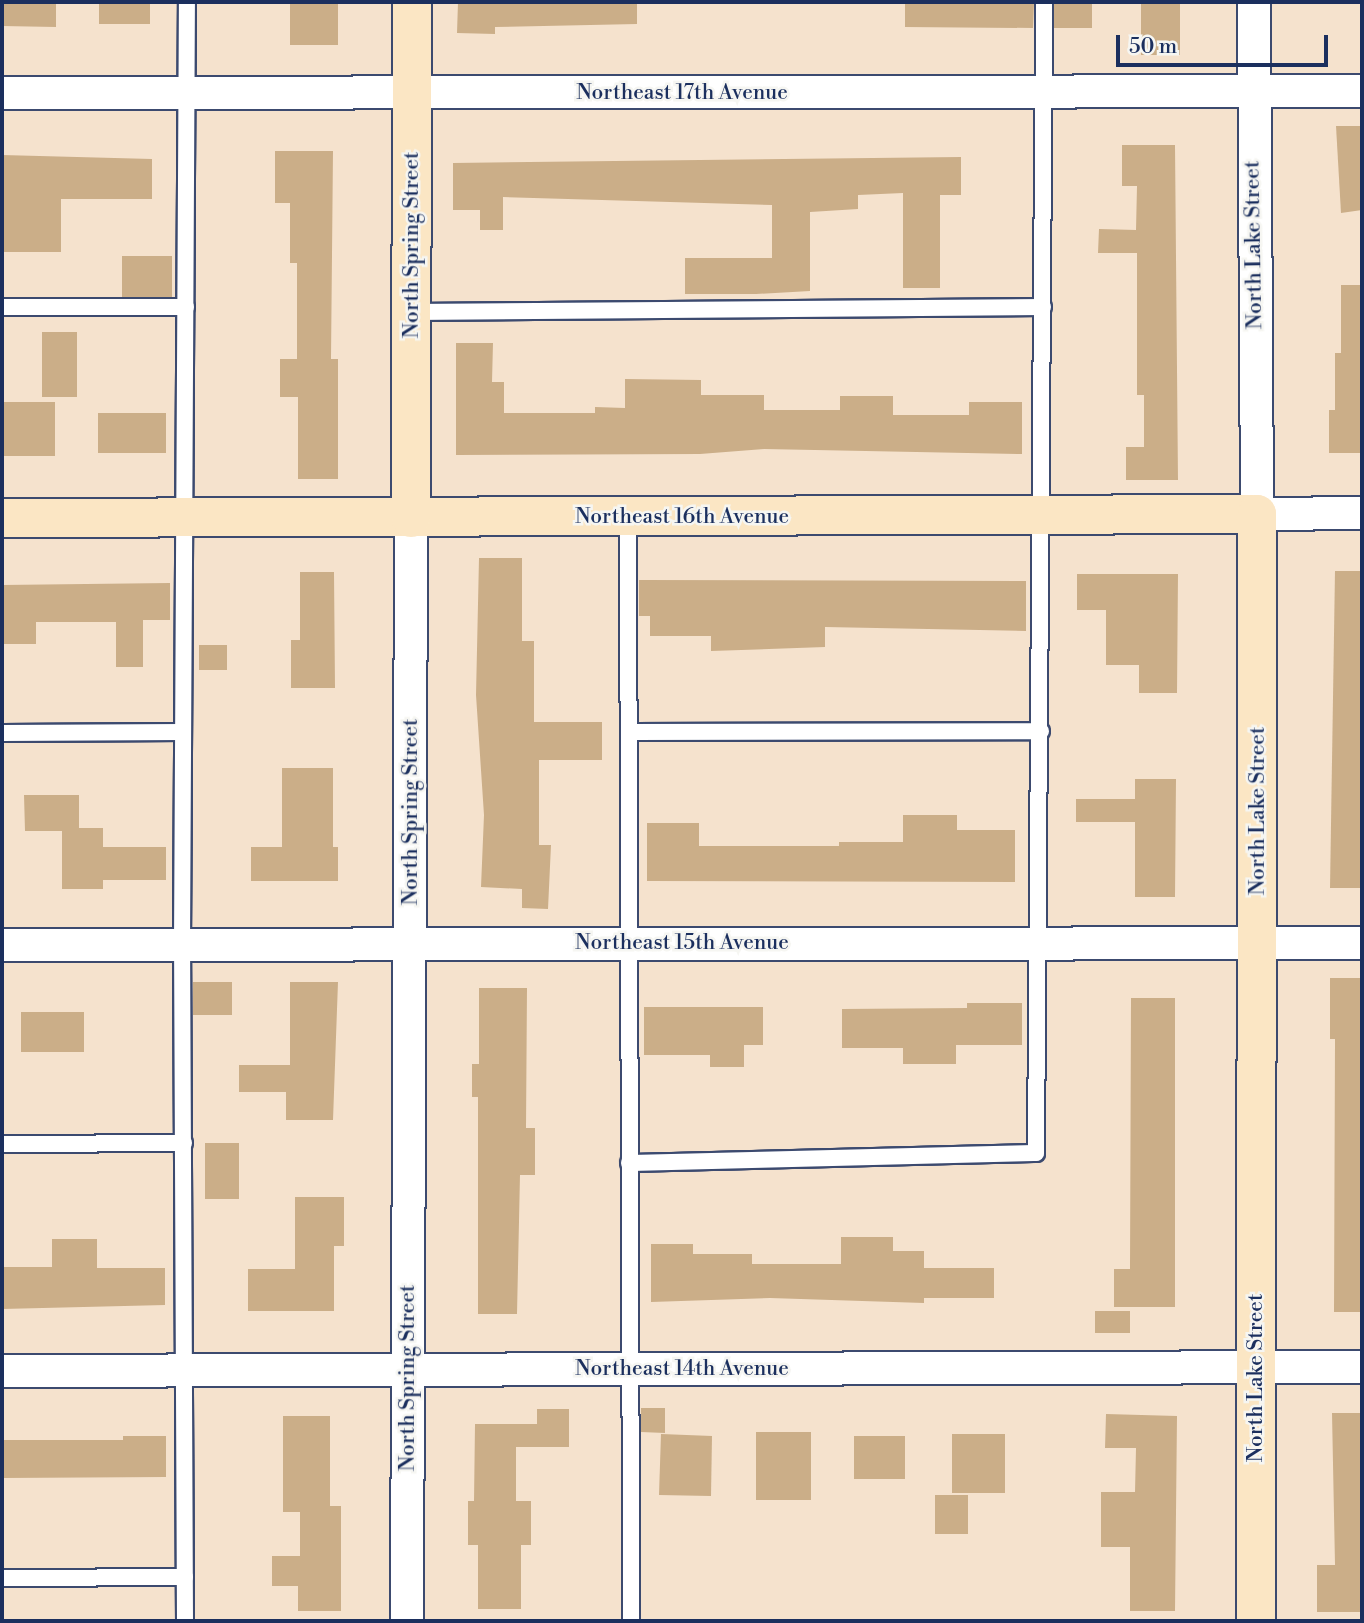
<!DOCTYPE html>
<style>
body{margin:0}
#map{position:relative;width:1364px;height:1623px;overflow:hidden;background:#f5e2cd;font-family:"Libre Bodoni",serif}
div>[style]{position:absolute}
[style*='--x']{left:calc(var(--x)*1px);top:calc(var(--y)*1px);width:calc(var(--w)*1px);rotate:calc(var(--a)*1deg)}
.building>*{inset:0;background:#cbae88}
.roads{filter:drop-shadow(2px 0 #3c4a6f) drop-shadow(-2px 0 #3c4a6f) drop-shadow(0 2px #3c4a6f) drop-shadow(0 -2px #3c4a6f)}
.lane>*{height:16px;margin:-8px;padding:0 8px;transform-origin:8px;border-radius:8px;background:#fff}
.street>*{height:32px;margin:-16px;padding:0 16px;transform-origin:16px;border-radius:16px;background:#fff}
.secondary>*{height:38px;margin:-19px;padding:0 19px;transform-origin:19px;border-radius:19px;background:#fbe6c4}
span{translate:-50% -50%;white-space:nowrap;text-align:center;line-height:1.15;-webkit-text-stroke:5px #f6f6f2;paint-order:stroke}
.street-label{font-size:21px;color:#1b2f5e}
.frame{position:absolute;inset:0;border:4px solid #1b2f5e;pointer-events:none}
.scale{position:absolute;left:1116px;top:35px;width:212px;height:32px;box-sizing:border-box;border:4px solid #1b2f5e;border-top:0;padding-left:9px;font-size:21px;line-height:24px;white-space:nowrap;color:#1b2f5e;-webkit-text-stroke:5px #f6f6f2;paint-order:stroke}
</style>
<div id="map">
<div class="building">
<div style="clip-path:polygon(2px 2px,56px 2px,56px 27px,2px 26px)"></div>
<div style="clip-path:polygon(99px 2px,150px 2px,150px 24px,99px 24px)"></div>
<div style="clip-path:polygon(290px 2px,338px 2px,338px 45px,290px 45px)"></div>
<div style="clip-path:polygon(458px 2px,637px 2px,637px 24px,495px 27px,495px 34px,457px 33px)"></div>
<div style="clip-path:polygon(905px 2px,1034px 2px,1033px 28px,905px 27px)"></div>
<div style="clip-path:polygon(1054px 2px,1092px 2px,1092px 28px,1054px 28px)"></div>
<div style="clip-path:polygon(1141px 2px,1180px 2px,1180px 55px,1141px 55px)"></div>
<div style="clip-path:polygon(1336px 126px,1362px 126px,1362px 210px,1341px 213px)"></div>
<div style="clip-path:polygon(1122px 145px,1175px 145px,1178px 480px,1126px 480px,1126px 447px,1144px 447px,1144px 395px,1137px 395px,1137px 253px,1098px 253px,1099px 229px,1136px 230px,1137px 186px,1122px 186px)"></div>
<div style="clip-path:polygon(275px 151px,333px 151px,331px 359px,338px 359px,338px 479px,298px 479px,298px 397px,280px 397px,280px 359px,297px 359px,297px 263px,290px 263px,290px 203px,275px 203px)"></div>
<div style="clip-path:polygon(2px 155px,152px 159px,152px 199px,61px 199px,61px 252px,2px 252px)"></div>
<div style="clip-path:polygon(961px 157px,961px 195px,940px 195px,940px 288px,903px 288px,903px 193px,858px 195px,858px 209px,810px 212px,810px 291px,756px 294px,685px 294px,685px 258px,772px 258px,772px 205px,503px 197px,503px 230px,480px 230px,480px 210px,453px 210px,453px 163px)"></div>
<div style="clip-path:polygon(122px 256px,172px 256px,172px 297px,122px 297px)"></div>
<div style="clip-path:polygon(1341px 285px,1362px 285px,1362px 453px,1329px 453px,1329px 410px,1335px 410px,1335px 353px,1341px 353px)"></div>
<div style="clip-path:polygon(42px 332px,77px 332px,77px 397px,42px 397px)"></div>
<div style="clip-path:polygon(456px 343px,493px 343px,492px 382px,504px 382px,504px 413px,595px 413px,595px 407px,625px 408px,625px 379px,701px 380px,701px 395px,764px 395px,764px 410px,840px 410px,840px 396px,893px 396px,893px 415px,969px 415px,969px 402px,1022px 402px,1022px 454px,764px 449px,700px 454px,456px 455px)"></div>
<div style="clip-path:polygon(2px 402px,55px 402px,55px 456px,2px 456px)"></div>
<div style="clip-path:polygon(98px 413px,166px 413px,166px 453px,98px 453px)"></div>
<div style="clip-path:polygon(479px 558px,522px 558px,522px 641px,534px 641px,534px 722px,602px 722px,602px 760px,539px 760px,539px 845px,551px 845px,548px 909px,522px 908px,522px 889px,481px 887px,484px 815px,476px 695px)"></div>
<div style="clip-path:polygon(1335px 571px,1362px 571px,1362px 888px,1330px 888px)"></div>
<div style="clip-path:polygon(300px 572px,334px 572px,335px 688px,291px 688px,291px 640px,300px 640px)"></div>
<div style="clip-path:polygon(1077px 574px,1178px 574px,1177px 693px,1139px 693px,1139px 665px,1106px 665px,1106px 610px,1077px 610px)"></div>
<div style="clip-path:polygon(639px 580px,1026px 581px,1026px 631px,825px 627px,825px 647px,711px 651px,711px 636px,650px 636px,650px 616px,639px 616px)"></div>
<div style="clip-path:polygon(170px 583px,170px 620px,143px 620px,143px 667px,116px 667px,116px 622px,36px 622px,36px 644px,2px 644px,2px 585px)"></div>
<div style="clip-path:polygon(199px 645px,227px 645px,227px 670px,199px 670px)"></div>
<div style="clip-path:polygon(282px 768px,333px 768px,333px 847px,338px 847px,338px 881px,251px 881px,251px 847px,282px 847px)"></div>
<div style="clip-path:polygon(1135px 779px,1176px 779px,1175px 897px,1135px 897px,1135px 822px,1076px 822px,1076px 799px,1135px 799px)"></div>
<div style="clip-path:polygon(24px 795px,79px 795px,79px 828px,103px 828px,103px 847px,166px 847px,166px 880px,103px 880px,103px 889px,62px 889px,62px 831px,25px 831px)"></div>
<div style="clip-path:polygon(903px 815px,957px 815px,957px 830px,1015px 830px,1015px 882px,647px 881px,647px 823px,699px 823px,699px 846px,839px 846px,839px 842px,903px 842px)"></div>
<div style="clip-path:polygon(1330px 978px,1362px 978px,1362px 1312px,1334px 1312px,1335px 1039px,1330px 1039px)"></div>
<div style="clip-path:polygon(193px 982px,232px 982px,232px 1015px,193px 1015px)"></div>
<div style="clip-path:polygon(290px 982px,338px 982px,333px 1120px,286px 1120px,286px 1092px,239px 1092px,239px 1065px,290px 1065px)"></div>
<div style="clip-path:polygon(479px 988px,527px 988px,526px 1128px,535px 1128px,535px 1175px,520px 1175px,517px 1314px,478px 1314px,478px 1097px,472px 1097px,472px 1064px,479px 1064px)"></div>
<div style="clip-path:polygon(1131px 998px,1175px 998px,1175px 1307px,1114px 1307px,1114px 1269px,1130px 1269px)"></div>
<div style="clip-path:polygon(967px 1003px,1022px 1003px,1022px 1045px,956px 1045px,956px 1064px,903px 1064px,903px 1048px,842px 1048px,842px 1009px,967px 1008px)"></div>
<div style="clip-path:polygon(644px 1007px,763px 1007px,763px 1045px,744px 1045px,744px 1067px,710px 1067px,710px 1055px,644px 1055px)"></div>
<div style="clip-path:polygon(21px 1012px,84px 1012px,84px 1052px,21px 1052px)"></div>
<div style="clip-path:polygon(205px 1143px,239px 1143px,239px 1199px,205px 1199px)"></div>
<div style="clip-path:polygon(295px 1197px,344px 1197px,344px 1246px,334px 1246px,334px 1311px,248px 1311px,248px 1269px,295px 1269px)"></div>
<div style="clip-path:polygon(841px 1237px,893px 1237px,893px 1251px,924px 1251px,924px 1268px,994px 1268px,994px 1298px,924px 1298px,924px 1303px,770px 1298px,651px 1302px,651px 1244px,693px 1244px,693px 1254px,752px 1254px,752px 1264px,841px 1264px)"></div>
<div style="clip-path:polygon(52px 1239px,97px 1239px,97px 1268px,165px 1268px,165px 1305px,2px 1309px,2px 1267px,52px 1267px)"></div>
<div style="clip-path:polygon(1095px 1311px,1130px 1311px,1130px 1333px,1095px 1333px)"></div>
<div style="clip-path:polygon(641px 1408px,665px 1408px,665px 1433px,641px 1432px)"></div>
<div style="clip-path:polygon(537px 1409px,569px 1409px,569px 1447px,516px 1447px,516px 1501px,531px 1501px,531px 1545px,521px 1545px,521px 1609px,478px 1609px,478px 1545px,468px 1545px,468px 1501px,474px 1501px,475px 1424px,537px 1424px)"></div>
<div style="clip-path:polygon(1332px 1413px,1362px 1413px,1362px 1612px,1317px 1612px,1317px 1565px,1335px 1565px)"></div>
<div style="clip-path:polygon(1106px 1414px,1177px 1416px,1175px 1611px,1130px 1611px,1130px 1547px,1101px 1547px,1101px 1492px,1135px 1492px,1136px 1448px,1105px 1448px)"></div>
<div style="clip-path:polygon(283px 1416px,330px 1416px,330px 1506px,341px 1506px,341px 1611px,298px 1611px,298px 1586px,272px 1586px,272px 1556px,300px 1556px,300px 1512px,283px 1512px)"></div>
<div style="clip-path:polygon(756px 1432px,811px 1432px,811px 1500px,756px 1500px)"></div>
<div style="clip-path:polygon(661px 1434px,712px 1436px,711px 1496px,659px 1495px)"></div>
<div style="clip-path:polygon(952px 1434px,1005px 1434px,1005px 1493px,952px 1493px)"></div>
<div style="clip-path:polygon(123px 1436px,166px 1436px,166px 1477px,2px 1478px,2px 1440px,123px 1440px)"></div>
<div style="clip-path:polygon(854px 1436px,905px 1436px,905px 1479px,854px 1479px)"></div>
<div style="clip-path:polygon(935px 1495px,968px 1495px,968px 1534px,935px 1534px)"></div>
</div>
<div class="roads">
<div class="lane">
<div style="--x:2;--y:307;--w:184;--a:0"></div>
<div style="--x:412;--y:312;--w:631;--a:-0.45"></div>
<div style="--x:628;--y:517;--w:1104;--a:89.84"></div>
<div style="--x:630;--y:732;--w:411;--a:-0.1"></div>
<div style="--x:2;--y:733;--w:181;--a:-0.3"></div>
<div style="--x:2;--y:1144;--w:182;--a:-0.3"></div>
<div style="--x:629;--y:1163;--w:407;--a:-1.4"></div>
<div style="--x:1036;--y:1153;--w:1151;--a:-89.6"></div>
<div style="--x:2;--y:1578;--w:183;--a:-0.3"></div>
<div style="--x:185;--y:1621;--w:677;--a:-90.25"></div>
<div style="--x:182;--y:944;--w:942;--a:-89.7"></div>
</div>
<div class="street">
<div style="--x:1254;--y:2;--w:512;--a:89.66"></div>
<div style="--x:1257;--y:514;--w:105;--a:-0.5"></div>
<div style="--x:2;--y:93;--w:1360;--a:-0.08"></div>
<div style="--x:2;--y:945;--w:1360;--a:-0.08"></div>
<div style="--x:2;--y:1371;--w:1360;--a:-0.17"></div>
<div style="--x:407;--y:1621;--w:1103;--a:-89.79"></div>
</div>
<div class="secondary">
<div style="--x:2;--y:518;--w:1255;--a:-0.18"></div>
<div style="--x:1257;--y:514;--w:1107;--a:90.05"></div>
<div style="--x:411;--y:518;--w:516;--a:-89.89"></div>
</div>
</div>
<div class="street-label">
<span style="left:682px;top:93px">Northeast 17th Avenue</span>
<span style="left:412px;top:245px;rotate:-90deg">North Spring Street</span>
<span style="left:1254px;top:245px;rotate:-91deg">North Lake Street</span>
<span style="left:682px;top:517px">Northeast 16th Avenue</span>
<span style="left:1258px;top:811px;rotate:-90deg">North Lake Street</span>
<span style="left:411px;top:812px;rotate:-90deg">North Spring Street</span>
<span style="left:682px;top:943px">Northeast 15th Avenue</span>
<span style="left:682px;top:1369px">Northeast 14th Avenue</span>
<span style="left:408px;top:1378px;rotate:-90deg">North Spring Street</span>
<span style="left:1256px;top:1378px;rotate:-90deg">North Lake Street</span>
</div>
<div class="frame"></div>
<div class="scale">50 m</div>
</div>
